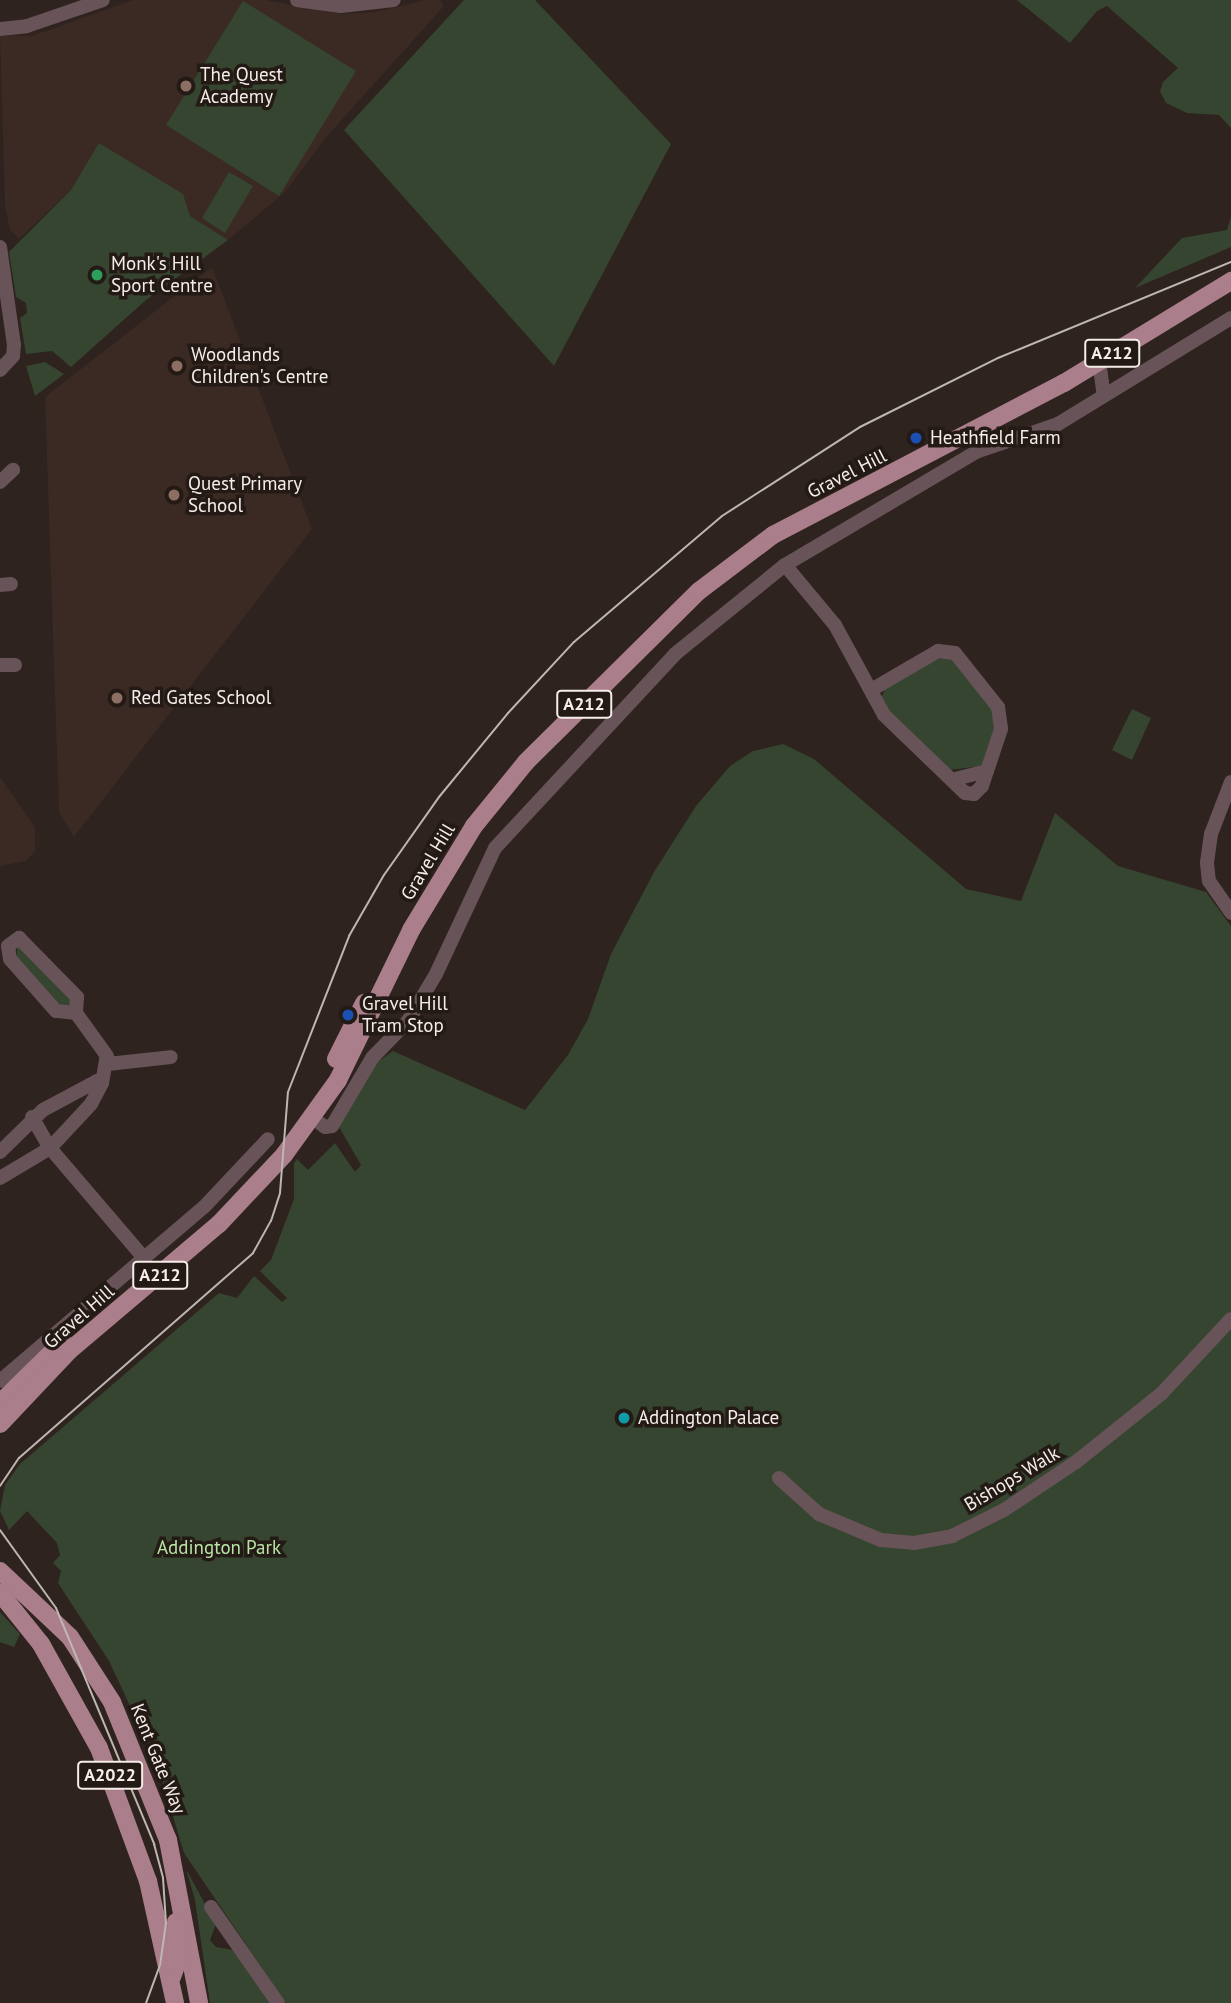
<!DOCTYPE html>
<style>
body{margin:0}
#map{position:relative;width:1231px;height:2003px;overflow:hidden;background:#2e231e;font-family:"PT Sans",sans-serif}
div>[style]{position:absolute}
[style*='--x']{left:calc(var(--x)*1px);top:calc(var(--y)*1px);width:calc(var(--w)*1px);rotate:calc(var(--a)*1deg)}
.built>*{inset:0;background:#3b2a23}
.green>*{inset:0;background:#36452f}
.minor>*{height:14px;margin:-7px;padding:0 7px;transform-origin:7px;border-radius:7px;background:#685359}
.major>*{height:18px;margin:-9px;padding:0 9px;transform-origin:9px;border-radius:9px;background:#aa7e8a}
.tram>*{height:2px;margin:-1px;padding:0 1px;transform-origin:1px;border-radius:1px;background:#beb6b2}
.dots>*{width:19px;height:19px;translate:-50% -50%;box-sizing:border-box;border:4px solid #241a15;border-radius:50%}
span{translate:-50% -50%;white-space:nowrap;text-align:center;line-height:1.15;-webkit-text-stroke:7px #241a15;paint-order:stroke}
.shield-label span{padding:2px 5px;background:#241a15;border:2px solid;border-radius:5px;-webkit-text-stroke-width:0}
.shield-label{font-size:18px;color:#f5edea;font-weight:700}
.poi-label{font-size:19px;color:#f5edea}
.left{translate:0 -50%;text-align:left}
.street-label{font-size:19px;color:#f5edea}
.park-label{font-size:19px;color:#b7e4a5}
</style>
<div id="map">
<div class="built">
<div style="clip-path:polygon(133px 0,265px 0,342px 14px,376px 12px,425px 0,440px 0,444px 6px,327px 136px,285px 192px,228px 240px,190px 216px,100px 144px,71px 190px,19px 239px,10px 230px,5px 205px,0 35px,32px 36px)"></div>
<div style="clip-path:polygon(212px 267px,312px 529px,74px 837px,59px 812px,45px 397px)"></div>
<div style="clip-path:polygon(0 777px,35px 827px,35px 851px,26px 861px,0 866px)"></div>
</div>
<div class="green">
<div style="clip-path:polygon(464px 0,535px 0,671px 144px,554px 366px,344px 130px)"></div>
<div style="clip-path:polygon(1017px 0,1231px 0,1231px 128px,1219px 115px,1187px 113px,1166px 103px,1160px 91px,1163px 82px,1178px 68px,1107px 6px,1097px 11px,1070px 43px)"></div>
<div style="clip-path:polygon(243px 1px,356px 71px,279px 196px,166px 125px)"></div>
<div style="clip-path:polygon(99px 143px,183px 194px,190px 216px,228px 240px,146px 300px,71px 367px,52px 351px,26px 354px,20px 318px,27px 313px,26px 303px,16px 297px,9px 252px,71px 190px)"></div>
<div style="clip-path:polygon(229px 172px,253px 186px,225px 233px,202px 218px)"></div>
<div style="clip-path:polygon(1231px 217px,1231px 247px,1135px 288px,1182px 238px,1227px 230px)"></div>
<div style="clip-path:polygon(45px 362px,64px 374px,35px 396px,26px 366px)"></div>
<div style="clip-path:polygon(940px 656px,953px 657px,993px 708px,997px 718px,983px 766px,949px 770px,892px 718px,881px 698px,887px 685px)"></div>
<div style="clip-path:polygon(1132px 709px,1151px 718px,1132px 760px,1112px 750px)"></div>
<div style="clip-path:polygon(783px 744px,814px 759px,966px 889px,1021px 901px,1055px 813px,1118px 866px,1206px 892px,1231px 926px,1231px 2003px,286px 2003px,184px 1853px,157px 1763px,109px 1661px,58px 1583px,61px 1571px,53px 1563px,60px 1555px,57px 1543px,27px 1511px,9px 1530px,0 1511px,5px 1485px,20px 1464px,219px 1293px,237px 1298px,254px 1276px,282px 1302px,287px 1298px,260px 1271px,271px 1260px,294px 1199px,294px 1163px,297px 1159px,308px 1170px,335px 1143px,355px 1172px,361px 1165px,339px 1127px,376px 1063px,393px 1051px,525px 1110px,568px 1055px,588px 1019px,611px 954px,654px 872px,696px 806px,730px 766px,753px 751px)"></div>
<div style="clip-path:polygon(17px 943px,74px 1002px,64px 1013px,17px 962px)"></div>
<div style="clip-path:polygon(0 1612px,20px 1634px,14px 1647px,0 1642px)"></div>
<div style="clip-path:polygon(186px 1869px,216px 1924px,210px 1940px,216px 1947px,233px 1950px,271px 2003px,210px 2003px,195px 1900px)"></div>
</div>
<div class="minor">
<div style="--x:297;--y:0;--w:44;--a:7.8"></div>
<div style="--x:341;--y:6;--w:53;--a:-6.5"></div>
<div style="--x:0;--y:29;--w:27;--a:-6"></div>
<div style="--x:27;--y:26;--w:80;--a:-18.9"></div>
<div style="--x:0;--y:247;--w:99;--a:81.9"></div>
<div style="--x:14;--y:345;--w:11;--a:95"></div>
<div style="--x:13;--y:356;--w:19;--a:133"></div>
<div style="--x:1099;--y:361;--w:34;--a:82"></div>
<div style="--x:0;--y:482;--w:18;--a:-43"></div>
<div style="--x:785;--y:565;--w:78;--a:50.2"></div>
<div style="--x:835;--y:625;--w:102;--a:61.4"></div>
<div style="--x:884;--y:715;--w:112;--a:43.9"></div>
<div style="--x:965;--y:793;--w:9;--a:6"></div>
<div style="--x:974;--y:794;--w:11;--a:-45"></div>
<div style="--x:982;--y:786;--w:16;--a:-72"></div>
<div style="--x:0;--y:585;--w:11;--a:-5"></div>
<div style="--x:0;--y:665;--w:15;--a:0"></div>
<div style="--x:871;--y:690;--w:78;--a:-30.2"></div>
<div style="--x:938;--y:651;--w:17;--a:7"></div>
<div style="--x:955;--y:653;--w:69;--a:51.5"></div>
<div style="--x:998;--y:707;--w:22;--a:82"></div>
<div style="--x:1001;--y:729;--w:44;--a:108.4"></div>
<div style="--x:987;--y:771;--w:36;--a:166"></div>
<div style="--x:1231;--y:782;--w:56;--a:111"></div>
<div style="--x:1211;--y:834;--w:29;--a:98"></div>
<div style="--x:1207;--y:863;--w:18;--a:84"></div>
<div style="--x:1209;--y:881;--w:39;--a:55"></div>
<div style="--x:19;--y:938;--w:83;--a:45.5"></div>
<div style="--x:77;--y:997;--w:16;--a:94"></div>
<div style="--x:76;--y:1013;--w:20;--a:-174"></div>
<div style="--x:56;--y:1011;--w:69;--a:-131.5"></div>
<div style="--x:10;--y:959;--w:13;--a:-99"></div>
<div style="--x:8;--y:946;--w:14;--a:-36"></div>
<div style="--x:108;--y:1064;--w:63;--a:-6.3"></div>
<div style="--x:32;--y:1117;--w:36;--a:60"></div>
<div style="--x:50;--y:1148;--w:145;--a:49.5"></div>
<div style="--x:313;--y:1118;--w:15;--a:37"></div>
<div style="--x:325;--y:1127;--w:7;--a:-8"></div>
<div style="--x:332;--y:1126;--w:79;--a:-59.5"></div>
<div style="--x:372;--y:1058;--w:52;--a:-45.8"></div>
<div style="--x:408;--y:1021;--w:55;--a:-59.2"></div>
<div style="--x:436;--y:974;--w:139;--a:-64.9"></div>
<div style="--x:495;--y:848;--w:265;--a:-47.1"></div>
<div style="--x:675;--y:654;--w:141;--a:-39"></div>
<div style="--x:785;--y:565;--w:222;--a:-30.6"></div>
<div style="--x:976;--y:452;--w:87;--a:-18.9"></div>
<div style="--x:1058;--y:424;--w:203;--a:-31.5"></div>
<div style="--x:0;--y:1152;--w:60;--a:-44.3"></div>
<div style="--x:43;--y:1110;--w:61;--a:-28.2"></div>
<div style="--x:97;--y:1081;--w:5;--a:22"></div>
<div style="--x:0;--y:1178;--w:58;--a:-31"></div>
<div style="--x:50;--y:1148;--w:60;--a:-47"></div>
<div style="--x:91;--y:1104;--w:24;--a:-62"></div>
<div style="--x:102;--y:1083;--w:27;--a:-80"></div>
<div style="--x:107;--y:1056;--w:53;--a:-125.8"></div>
<div style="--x:0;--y:1381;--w:268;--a:-40.5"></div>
<div style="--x:204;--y:1207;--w:93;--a:-46.7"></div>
<div style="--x:779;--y:1478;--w:54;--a:42"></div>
<div style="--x:819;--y:1514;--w:67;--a:22.8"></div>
<div style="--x:881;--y:1540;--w:33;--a:5"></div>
<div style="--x:914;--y:1543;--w:39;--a:-10"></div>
<div style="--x:952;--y:1536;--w:58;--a:-26.6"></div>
<div style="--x:1004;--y:1510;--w:87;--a:-33.7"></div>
<div style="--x:1076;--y:1462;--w:110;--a:-38.7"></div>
<div style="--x:1162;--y:1393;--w:101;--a:-47"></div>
<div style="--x:211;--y:1907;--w:117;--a:55.1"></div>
</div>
<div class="major">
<div style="--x:336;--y:1059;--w:63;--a:-63.4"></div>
<div style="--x:0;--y:1403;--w:88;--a:-44.5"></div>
<div style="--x:0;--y:1424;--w:100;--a:-46.6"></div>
<div style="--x:69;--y:1351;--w:197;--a:-40.3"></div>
<div style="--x:219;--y:1224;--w:95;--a:-46.7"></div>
<div style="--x:284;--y:1155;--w:92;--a:-54.2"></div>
<div style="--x:338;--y:1080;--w:167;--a:-64"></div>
<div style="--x:411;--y:930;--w:122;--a:-58.8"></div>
<div style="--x:474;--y:826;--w:82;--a:-50.9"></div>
<div style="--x:526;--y:762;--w:243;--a:-44.7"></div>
<div style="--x:699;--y:591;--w:93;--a:-37.1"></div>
<div style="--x:773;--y:535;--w:328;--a:-27.6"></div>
<div style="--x:1064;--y:383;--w:196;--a:-31.4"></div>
<div style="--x:0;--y:1571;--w:96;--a:43.3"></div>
<div style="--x:70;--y:1637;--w:77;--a:57.1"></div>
<div style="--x:112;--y:1702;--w:149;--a:67.9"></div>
<div style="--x:168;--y:1840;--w:166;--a:79.2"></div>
<div style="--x:0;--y:1593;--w:65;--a:51.2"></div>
<div style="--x:41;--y:1644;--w:119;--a:60.9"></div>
<div style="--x:99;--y:1748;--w:142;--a:69.8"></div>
<div style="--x:148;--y:1881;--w:125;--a:77.5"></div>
<div style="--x:172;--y:1977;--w:15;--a:-70"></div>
<div style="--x:177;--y:1963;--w:41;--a:-91.4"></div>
</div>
<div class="tram">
<div style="--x:0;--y:1486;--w:34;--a:-56"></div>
<div style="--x:19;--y:1458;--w:311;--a:-41.2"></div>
<div style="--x:253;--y:1253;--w:37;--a:-61"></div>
<div style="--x:271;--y:1221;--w:29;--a:-72"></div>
<div style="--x:280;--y:1193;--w:101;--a:-85.5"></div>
<div style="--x:288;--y:1092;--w:168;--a:-68.6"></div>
<div style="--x:349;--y:936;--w:70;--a:-60.2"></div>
<div style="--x:384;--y:875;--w:95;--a:-54.8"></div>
<div style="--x:439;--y:797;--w:109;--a:-50.6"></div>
<div style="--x:508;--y:713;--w:97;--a:-47.1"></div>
<div style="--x:574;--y:642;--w:194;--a:-40.4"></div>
<div style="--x:722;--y:516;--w:164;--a:-32.8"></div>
<div style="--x:860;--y:427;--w:154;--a:-26.6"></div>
<div style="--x:998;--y:358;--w:252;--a:-22.4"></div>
<div style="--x:0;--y:1530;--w:96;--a:54.3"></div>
<div style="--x:56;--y:1608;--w:256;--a:67.4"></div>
<div style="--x:154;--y:1844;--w:35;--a:75"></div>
<div style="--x:163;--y:1878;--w:45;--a:86.2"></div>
<div style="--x:166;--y:1923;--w:42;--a:98.1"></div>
<div style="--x:160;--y:1965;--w:40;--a:110.2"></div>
</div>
<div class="dots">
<div style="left:186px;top:86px;background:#8d6e63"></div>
<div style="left:97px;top:275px;background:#2e9e5b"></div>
<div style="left:177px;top:366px;background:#8d6e63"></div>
<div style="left:916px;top:438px;background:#1a4fb4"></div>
<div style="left:174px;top:495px;background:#8d6e63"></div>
<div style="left:117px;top:698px;background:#8d6e63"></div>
<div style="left:348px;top:1015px;background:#1a4fb4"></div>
<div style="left:624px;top:1418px;background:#0f9aa8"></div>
</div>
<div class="shield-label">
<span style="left:1112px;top:353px">A212</span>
<span style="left:584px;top:704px">A212</span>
<span style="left:160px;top:1275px">A212</span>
<span style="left:110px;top:1775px">A2022</span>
</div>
<div class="poi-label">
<span class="left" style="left:200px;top:86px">The Quest<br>Academy</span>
<span class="left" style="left:111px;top:275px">Monk's Hill<br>Sport Centre</span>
<span class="left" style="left:191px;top:366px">Woodlands<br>Children's Centre</span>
<span class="left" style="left:930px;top:438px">Heathfield Farm</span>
<span class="left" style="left:188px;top:495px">Quest Primary<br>School</span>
<span class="left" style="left:131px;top:698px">Red Gates School</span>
<span class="left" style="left:362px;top:1015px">Gravel Hill<br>Tram Stop</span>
<span class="left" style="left:638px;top:1418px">Addington Palace</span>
</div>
<div class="street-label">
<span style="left:847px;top:474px;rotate:-27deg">Gravel Hill</span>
<span style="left:428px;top:862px;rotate:-59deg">Gravel Hill</span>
<span style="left:79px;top:1317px;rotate:-41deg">Gravel Hill</span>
<span style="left:1012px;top:1479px;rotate:-31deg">Bishops Walk</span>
<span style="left:158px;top:1759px;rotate:68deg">Kent Gate Way</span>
</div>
<div class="park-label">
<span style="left:219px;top:1548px">Addington Park</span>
</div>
</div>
